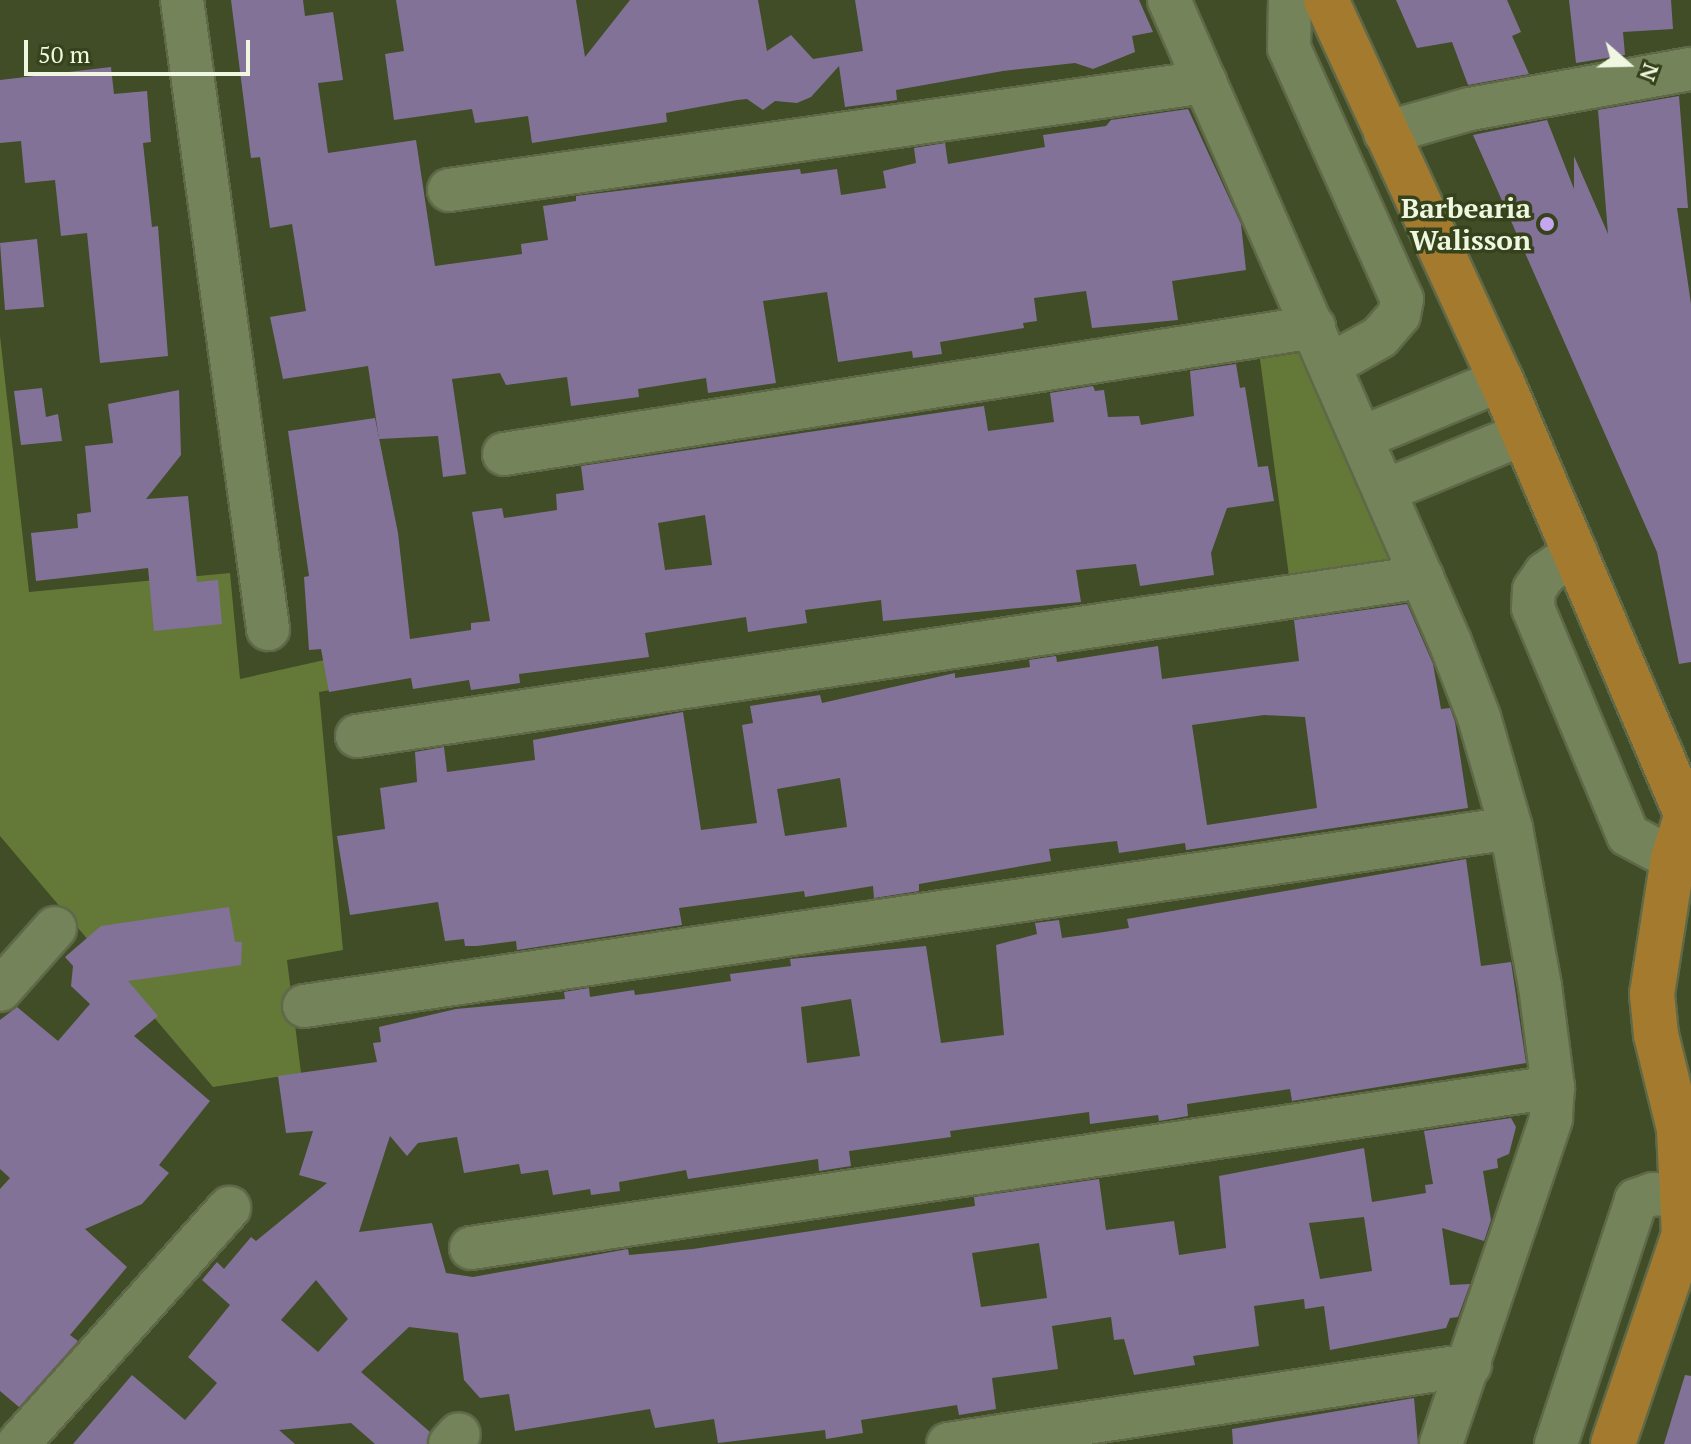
<!DOCTYPE html>
<style>
body{margin:0}
#map{position:relative;width:1691px;height:1444px;overflow:hidden;background:#404d27;font-family:"PT Serif",serif}
div>[style]{position:absolute}
[style*='--x']{left:calc(var(--x)*1px);top:calc(var(--y)*1px);width:calc(var(--w)*1px);rotate:calc(var(--a)*1deg)}
.green>*{inset:0;background:#647938}
.building>*{inset:0;background:#837298}
.roads{filter:drop-shadow(2px 0 #5f6948) drop-shadow(-2px 0 #5f6948) drop-shadow(0 2px #5f6948) drop-shadow(0 -2px #5f6948)}
.minor>*{height:42px;margin:-21px;padding:0 21px;transform-origin:21px;border-radius:21px;background:#75835b}
.major>*{height:44px;margin:-22px;padding:0 22px;transform-origin:22px;border-radius:22px;background:#a47b2e}
.dots>*{width:22px;height:22px;translate:-50% -50%;box-sizing:border-box;border:4px solid #36421c;border-radius:50%}
span{translate:-50% -50%;white-space:nowrap;text-align:center;line-height:1.15;-webkit-text-stroke:7px #36421c;paint-order:stroke}
.poi-label{font-size:28px;color:#eff7e1;font-weight:700}
.right{translate:-100% -50%;text-align:right}
.north{position:absolute;left:1587px;top:24px;width:80px;height:80px;-webkit-text-stroke:6px #36421c;paint-order:stroke;rotate:110deg;font-size:22px;font-weight:700;line-height:32px;text-align:center;color:#eff7e1}
.north::after{content:'';display:block;margin:auto;width:28px;height:36px;background:#eff7e1;clip-path:polygon(50% 0,100% 100%,50% 72%,0 100%)}
.scale{position:absolute;left:24px;top:40px;width:226px;height:36px;box-sizing:border-box;border:4px solid #eff7e1;border-top:0;padding-left:10px;font-size:24px;line-height:28px;white-space:nowrap;color:#eff7e1;-webkit-text-stroke:6px #36421c;paint-order:stroke}
</style>
<div id="map">
<div class="green">
<div style="clip-path:polygon(0 336px,29px 592px,230px 573px,240px 679px,396px 644px,400px 678px,319px 692px,343px 950px,287px 960px,301px 1073px,213px 1087px,0 836px)"></div>
<div style="clip-path:polygon(1306px 352px,1395px 562px,1291px 591px,1260px 359px)"></div>
</div>
<div class="building">
<div style="clip-path:polygon(231px 0,303px 0,305px 16px,333px 12px,343px 80px,318px 83px,328px 153px,416px 140px,435px 266px,522px 254px,521px 244px,548px 240px,543px 206px,576px 201px,576px 196px,800px 169px,801px 174px,837px 169px,841px 195px,886px 188px,883px 171px,916px 163px,914px 148px,945px 143px,948px 164px,1045px 147px,1043px 135px,1106px 126px,1111px 120px,1188px 109px,1241px 224px,1246px 270px,1172px 281px,1178px 320px,1092px 328px,1086px 291px,1034px 298px,1037px 321px,1023px 323px,1024px 328px,940px 342px,942px 354px,913px 358px,912px 351px,838px 362px,827px 292px,763px 301px,776px 383px,708px 393px,706px 378px,638px 389px,639px 397px,571px 406px,567px 377px,506px 385px,500px 373px,452px 379px,466px 474px,443px 477px,438px 436px,379px 439px,368px 366px,283px 379px,270px 317px,306px 311px,292px 224px,270px 228px,260px 157px,251px 158px)"></div>
<div style="clip-path:polygon(396px 0,576px 0,585px 57px,630px 0,758px 0,767px 51px,791px 35px,813px 59px,863px 51px,855px 0,1139px 0,1153px 32px,1132px 36px,1135px 52px,1093px 69px,1075px 63px,1003px 71px,896px 90px,897px 100px,845px 107px,839px 66px,811px 97px,797px 103px,775px 101px,763px 110px,747px 99px,737px 100px,666px 113px,667px 122px,532px 143px,528px 116px,475px 123px,472px 109px,394px 120px,385px 54px,404px 51px)"></div>
<div style="clip-path:polygon(1396px 0,1507px 0,1521px 32px,1512px 36px,1529px 74px,1468px 85px,1452px 42px,1417px 48px)"></div>
<div style="clip-path:polygon(1569px 0,1671px 0,1673px 29px,1623px 32px,1625px 55px,1576px 63px)"></div>
<div style="clip-path:polygon(111px 67px,114px 94px,147px 91px,151px 142px,143px 143px,152px 227px,158px 226px,168px 356px,100px 363px,87px 233px,61px 236px,55px 180px,25px 183px,21px 141px,0 143px,0 80px)"></div>
<div style="clip-path:polygon(1679px 96px,1688px 208px,1677px 208px,1691px 304px,1691px 662px,1679px 664px,1657px 552px,1473px 135px,1547px 120px,1574px 189px,1574px 156px,1608px 234px,1598px 110px)"></div>
<div style="clip-path:polygon(37px 239px,44px 307px,5px 310px,0 243px)"></div>
<div style="clip-path:polygon(evenodd,1236px 364px,1240px 388px,1245px 387px,1258px 467px,1268px 466px,1274px 501px,1227px 508px,1211px 553px,1214px 575px,1140px 586px,1136px 564px,1076px 570px,1081px 602px,883px 621px,881px 600px,805px 610px,807px 623px,748px 632px,746px 617px,645px 633px,649px 657px,519px 674px,520px 683px,471px 690px,469px 680px,413px 689px,411px 678px,329px 692px,321px 649px,309px 650px,304px 577px,309px 576px,288px 431px,375px 418px,398px 533px,410px 639px,471px 630px,471px 623px,490px 621px,472px 512px,502px 508px,504px 518px,557px 510px,556px 494px,584px 490px,581px 466px,984px 406px,988px 431px,1054px 422px,1050px 393px,1093px 386px,1095px 391px,1104px 390px,1108px 417px,1139px 416px,1141px 425px,1194px 416px,1190px 371px,1236px 364px,705px 515px,712px 565px,665px 570px,658px 523px,705px 515px)"></div>
<div style="clip-path:polygon(42px 388px,46px 417px,58px 414px,62px 441px,21px 445px,14px 391px)"></div>
<div style="clip-path:polygon(179px 390px,181px 455px,146px 499px,188px 496px,197px 582px,218px 580px,222px 624px,154px 631px,148px 568px,36px 581px,31px 533px,78px 528px,77px 514px,91px 512px,85px 446px,113px 443px,108px 404px)"></div>
<div style="clip-path:polygon(evenodd,1407px 604px,1433px 664px,1441px 709px,1450px 708px,1455px 722px,1468px 808px,1186px 850px,1185px 843px,1119px 853px,1117px 841px,1049px 849px,1051px 861px,919px 884px,919px 891px,874px 898px,873px 886px,805px 897px,804px 891px,679px 908px,682px 925px,517px 950px,516px 941px,477px 946px,465px 946px,464px 939px,445px 941px,438px 902px,350px 915px,337px 836px,385px 829px,380px 788px,417px 782px,415px 752px,444px 747px,447px 772px,535px 760px,533px 740px,683px 712px,701px 830px,757px 823px,742px 725px,753px 723px,750px 706px,820px 695px,822px 703px,955px 673px,955px 678px,1030px 667px,1029px 660px,1056px 656px,1057px 662px,1158px 646px,1162px 679px,1299px 661px,1294px 620px,1407px 604px,1264px 715px,1305px 717px,1317px 808px,1207px 825px,1192px 725px,1264px 715px,1407px 604px,840px 778px,847px 827px,785px 836px,777px 789px,840px 778px)"></div>
<div style="clip-path:polygon(evenodd,1466px 859px,1481px 966px,1511px 962px,1526px 1063px,1292px 1101px,1290px 1089px,1187px 1104px,1188px 1116px,1159px 1121px,1158px 1115px,1090px 1124px,1089px 1112px,950px 1131px,951px 1137px,849px 1151px,851px 1166px,819px 1171px,818px 1159px,688px 1179px,686px 1170px,619px 1182px,620px 1191px,591px 1195px,590px 1189px,553px 1195px,548px 1170px,521px 1174px,519px 1164px,464px 1173px,457px 1137px,418px 1143px,407px 1156px,390px 1136px,359px 1232px,432px 1223px,446px 1273px,473px 1277px,628px 1249px,629px 1255px,693px 1249px,975px 1206px,974px 1197px,1099px 1179px,1106px 1230px,1174px 1221px,1179px 1255px,1226px 1248px,1219px 1176px,1364px 1148px,1372px 1202px,1426px 1193px,1425px 1185px,1433px 1184px,1424px 1131px,1511px 1118px,1516px 1127px,1509px 1154px,1497px 1159px,1498px 1168px,1483px 1171px,1491px 1220px,1484px 1241px,1442px 1228px,1450px 1285px,1470px 1284px,1458px 1317px,1450px 1318px,1446px 1328px,1330px 1350px,1324px 1306px,1305px 1309px,1304px 1299px,1254px 1306px,1259px 1346px,1193px 1356px,1195px 1365px,1134px 1375px,1124px 1339px,1114px 1340px,1111px 1317px,1052px 1326px,1058px 1369px,992px 1378px,996px 1409px,959px 1415px,957px 1405px,861px 1420px,863px 1433px,826px 1439px,825px 1430px,718px 1443px,714px 1419px,655px 1428px,650px 1409px,515px 1431px,509px 1394px,480px 1398px,464px 1380px,458px 1333px,409px 1327px,361px 1372px,430px 1432px,427px 1444px,375px 1444px,351px 1423px,279px 1430px,295px 1444px,73px 1444px,132px 1375px,185px 1420px,217px 1383px,188px 1357px,230px 1305px,202px 1280px,217px 1262px,224px 1269px,251px 1237px,256px 1241px,327px 1183px,299px 1175px,313px 1131px,286px 1133px,278px 1076px,377px 1062px,373px 1043px,381px 1042px,379px 1027px,456px 1009px,565px 999px,564px 992px,589px 988px,590px 997px,634px 990px,635px 995px,651px 993px,731px 981px,730px 974px,791px 966px,790px 959px,926px 946px,941px 1043px,1004px 1035px,996px 945px,1037px 934px,1035px 923px,1059px 920px,1062px 938px,1098px 933px,1129px 928px,1127px 919px,1466px 859px,851px 999px,860px 1056px,807px 1063px,801px 1007px,851px 999px,1466px 859px,1364px 1217px,1372px 1271px,1320px 1279px,1309px 1223px,1364px 1217px,1466px 859px,1039px 1243px,1047px 1298px,981px 1307px,972px 1253px,1039px 1243px,1466px 859px,316px 1280px,348px 1319px,318px 1352px,281px 1320px,316px 1280px)"></div>
<div style="clip-path:polygon(229px 907px,235px 942px,242px 942px,241px 965px,128px 981px,158px 1016px,134px 1036px,210px 1101px,159px 1165px,169px 1173px,142px 1204px,85px 1229px,127px 1267px,70px 1335px,78px 1341px,19px 1407px,0 1391px,0 1189px,10px 1178px,0 1169px,0 1020px,17px 1007px,58px 1041px,90px 1004px,71px 986px,73px 966px,65px 957px,101px 926px)"></div>
<div style="clip-path:polygon(1685px 1375px,1691px 1376px,1691px 1444px,1664px 1444px)"></div>
<div style="clip-path:polygon(1414px 1398px,1418px 1444px,1233px 1444px,1232px 1429px)"></div>
</div>
<div class="roads">
<div class="minor">
<div style="--x:182;--y:0;--w:635;--a:82.21"></div>
<div style="--x:1169;--y:0;--w:701;--a:66.36"></div>
<div style="--x:1450;--y:642;--w:80;--a:68.9"></div>
<div style="--x:1479;--y:717;--w:116;--a:73.9"></div>
<div style="--x:1511;--y:828;--w:161;--a:79.6"></div>
<div style="--x:1540;--y:986;--w:102;--a:82.7"></div>
<div style="--x:1553;--y:1087;--w:32;--a:94"></div>
<div style="--x:1551;--y:1119;--w:343;--a:108.7"></div>
<div style="--x:1290;--y:0;--w:48;--a:91.2"></div>
<div style="--x:1289;--y:48;--w:275;--a:65.8"></div>
<div style="--x:1402;--y:299;--w:16;--a:101"></div>
<div style="--x:1399;--y:315;--w:29;--a:131"></div>
<div style="--x:1380;--y:337;--w:57;--a:150.8"></div>
<div style="--x:1385;--y:133;--w:88;--a:-15.8"></div>
<div style="--x:1470;--y:109;--w:225;--a:-10.3"></div>
<div style="--x:449;--y:190;--w:764;--a:-8.13"></div>
<div style="--x:1361;--y:438;--w:152;--a:-22.5"></div>
<div style="--x:504;--y:454;--w:820;--a:-8.91"></div>
<div style="--x:1384;--y:491;--w:150;--a:-22.3"></div>
<div style="--x:1576;--y:552;--w:38;--a:145"></div>
<div style="--x:1545;--y:574;--w:19;--a:125"></div>
<div style="--x:1534;--y:590;--w:18;--a:93"></div>
<div style="--x:1533;--y:608;--w:246;--a:67.3"></div>
<div style="--x:1628;--y:835;--w:51;--a:28.1"></div>
<div style="--x:357;--y:736;--w:1077;--a:-8.49"></div>
<div style="--x:0;--y:990;--w:83;--a:-48.4"></div>
<div style="--x:304;--y:1006;--w:1220;--a:-8.39"></div>
<div style="--x:471;--y:1248;--w:1094;--a:-8.46"></div>
<div style="--x:18;--y:1444;--w:317;--a:-48.2"></div>
<div style="--x:450;--y:1444;--w:13;--a:-48"></div>
<div style="--x:948;--y:1444;--w:528;--a:-8.61"></div>
<div style="--x:1556;--y:1444;--w:257;--a:-71.8"></div>
<div style="--x:1636;--y:1200;--w:18;--a:-19"></div>
<div style="--x:1653;--y:1194;--w:27;--a:4"></div>
</div>
<div class="major">
<div style="--x:1326;--y:0;--w:418;--a:65.3"></div>
<div style="--x:1501;--y:380;--w:484;--a:66.9"></div>
<div style="--x:1684;--y:1236;--w:107;--a:-92.7"></div>
<div style="--x:1679;--y:1129;--w:97;--a:-103.7"></div>
<div style="--x:1656;--y:1035;--w:41;--a:-95.6"></div>
<div style="--x:1652;--y:994;--w:137;--a:-81.2"></div>
<div style="--x:1673;--y:859;--w:48;--a:-73.1"></div>
<div style="--x:1613;--y:1444;--w:244;--a:-71.3"></div>
</div>
</div>
<div class="dots">
<div style="left:1547px;top:224px;background:#c7a6f0"></div>
</div>
<div class="poi-label">
<span class="right" style="left:1531px;top:224px">Barbearia<br>Walisson</span>
</div>
<div class="north">N</div>
<div class="scale">50 m</div>
</div>
